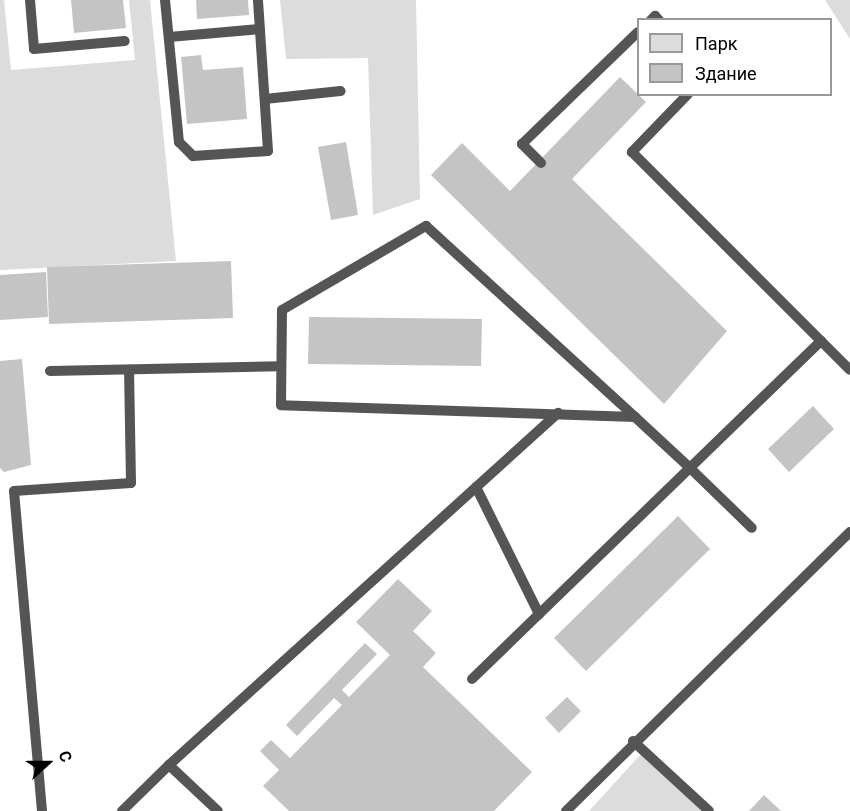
<!DOCTYPE html>
<meta charset="utf-8">
<style>
body{margin:0}
#map{position:relative;width:850px;height:811px;overflow:hidden;background:#fff;font-family:Roboto,sans-serif}
div>[style]{position:absolute}
[style*='--x']{left:calc(var(--x)*1px);top:calc(var(--y)*1px);width:calc(var(--w)*1px);rotate:calc(var(--a)*1deg)}
.green>*{inset:0;background:#dcdcdc}
.building>*{inset:0;background:#c4c4c4}
.lane>*{height:10px;margin:-5px;padding:0 5px;transform-origin:5px;border-radius:5px;background:#555}
span{translate:-50% -50%;white-space:nowrap;text-align:center;line-height:1.15;-webkit-text-stroke:4.5px #fff;paint-order:stroke}
.legend{position:absolute;left:637px;top:18px;width:195px;height:78px;box-sizing:border-box;background:#fff;border:2px solid #999;margin:0;padding:8px 10px;list-style:none;font-size:18px;color:#000}
.legend li{display:flex;align-items:center;gap:12px;height:30px}
.legend b{width:30px;border:2px solid #999}
.north{position:absolute;left:18px;top:733px;width:60px;height:60px;-webkit-text-stroke:4px #fff;paint-order:stroke;rotate:69deg;font-size:16px;font-weight:700;line-height:24px;text-align:center;color:#000}
.north::after{content:'';display:block;margin:auto;width:21px;height:27px;background:#000;clip-path:polygon(50% 0,100% 100%,50% 72%,0 100%)}
</style>
<div id="map">
<div class="green">
<div style="clip-path:polygon(0 0,4px 0,11px 70px,135px 60px,129px 0,150px 0,176px 261px,0 270px)"></div>
<div style="clip-path:polygon(280px 0,416px 0,420px 199px,373px 215px,368px 58px,286px 59px)"></div>
<div style="clip-path:polygon(825px 0,850px 0,850px 39px)"></div>
<div style="clip-path:polygon(641px 754px,702px 811px,589px 811px)"></div>
</div>
<div class="building">
<div style="clip-path:polygon(71px 0,123px 0,126px 28px,74px 33px)"></div>
<div style="clip-path:polygon(196px 0,248px 0,249px 15px,197px 19px)"></div>
<div style="clip-path:polygon(201px 55px,203px 70px,243px 67px,247px 119px,187px 124px,181px 57px)"></div>
<div style="clip-path:polygon(620px 77px,646px 102px,572px 179px,727px 331px,664px 404px,431px 175px,462px 143px,510px 191px)"></div>
<div style="clip-path:polygon(346px 142px,358px 215px,331px 220px,318px 147px)"></div>
<div style="clip-path:polygon(231px 261px,233px 318px,49px 324px,47px 267px)"></div>
<div style="clip-path:polygon(46px 272px,48px 317px,0 320px,0 275px)"></div>
<div style="clip-path:polygon(309px 317px,482px 319px,481px 366px,308px 364px)"></div>
<div style="clip-path:polygon(22px 359px,31px 465px,4px 472px,0 468px,0 361px)"></div>
<div style="clip-path:polygon(813px 406px,834px 429px,789px 472px,768px 449px)"></div>
<div style="clip-path:polygon(678px 516px,710px 549px,586px 671px,554px 638px)"></div>
<div style="clip-path:polygon(398px 579px,432px 611px,413px 631px,436px 653px,423px 667px,532px 772px,494px 811px,289px 811px,263px 786px,279px 770px,260px 751px,271px 740px,290px 758px,342px 705px,334px 698px,297px 736px,286px 725px,365px 643px,377px 654px,342px 690px,349px 697px,390px 655px,356px 622px)"></div>
<div style="clip-path:polygon(567px 697px,581px 711px,559px 733px,545px 718px)"></div>
<div style="clip-path:polygon(764px 795px,781px 811px,749px 811px)"></div>
</div>
<div class="lane">
<div style="--x:30;--y:0;--w:49;--a:85.3"></div>
<div style="--x:34;--y:49;--w:91;--a:-5"></div>
<div style="--x:165;--y:0;--w:143;--a:84.4"></div>
<div style="--x:179;--y:142;--w:20;--a:45"></div>
<div style="--x:193;--y:156;--w:75;--a:-3.8"></div>
<div style="--x:268;--y:151;--w:151;--a:-93.8"></div>
<div style="--x:651;--y:20;--w:6;--a:-45"></div>
<div style="--x:655;--y:16;--w:6;--a:45"></div>
<div style="--x:169;--y:37;--w:91;--a:-5"></div>
<div style="--x:688;--y:94;--w:81;--a:134"></div>
<div style="--x:632;--y:152;--w:308;--a:45"></div>
<div style="--x:265;--y:99;--w:76;--a:-6"></div>
<div style="--x:541;--y:163;--w:27;--a:-135"></div>
<div style="--x:522;--y:144;--w:161;--a:-44"></div>
<div style="--x:50;--y:371;--w:230;--a:-1.2"></div>
<div style="--x:635;--y:417;--w:354;--a:-178.1"></div>
<div style="--x:281;--y:405;--w:95;--a:-89.4"></div>
<div style="--x:282;--y:310;--w:167;--a:-30.3"></div>
<div style="--x:426;--y:226;--w:283;--a:42.4"></div>
<div style="--x:635;--y:417;--w:75;--a:42.8"></div>
<div style="--x:690;--y:468;--w:86;--a:44.1"></div>
<div style="--x:476;--y:487;--w:142;--a:63.6"></div>
<div style="--x:472;--y:679;--w:486;--a:-44.1"></div>
<div style="--x:633;--y:741;--w:103;--a:42.6"></div>
<div style="--x:169;--y:765;--w:525;--a:-42.14"></div>
<div style="--x:42;--y:811;--w:321;--a:-95"></div>
<div style="--x:14;--y:491;--w:117;--a:-3.9"></div>
<div style="--x:131;--y:483;--w:112;--a:-91"></div>
<div style="--x:122;--y:811;--w:66;--a:-44.4"></div>
<div style="--x:169;--y:765;--w:67;--a:43.2"></div>
<div style="--x:566;--y:811;--w:398;--a:-44.5"></div>
</div>
<ul class="legend">
<li><b style="height:16px;background:#dcdcdc"></b>Парк</li>
<li><b style="height:16px;background:#c4c4c4"></b>Здание</li>
</ul>
<div class="north">С</div>
</div>
